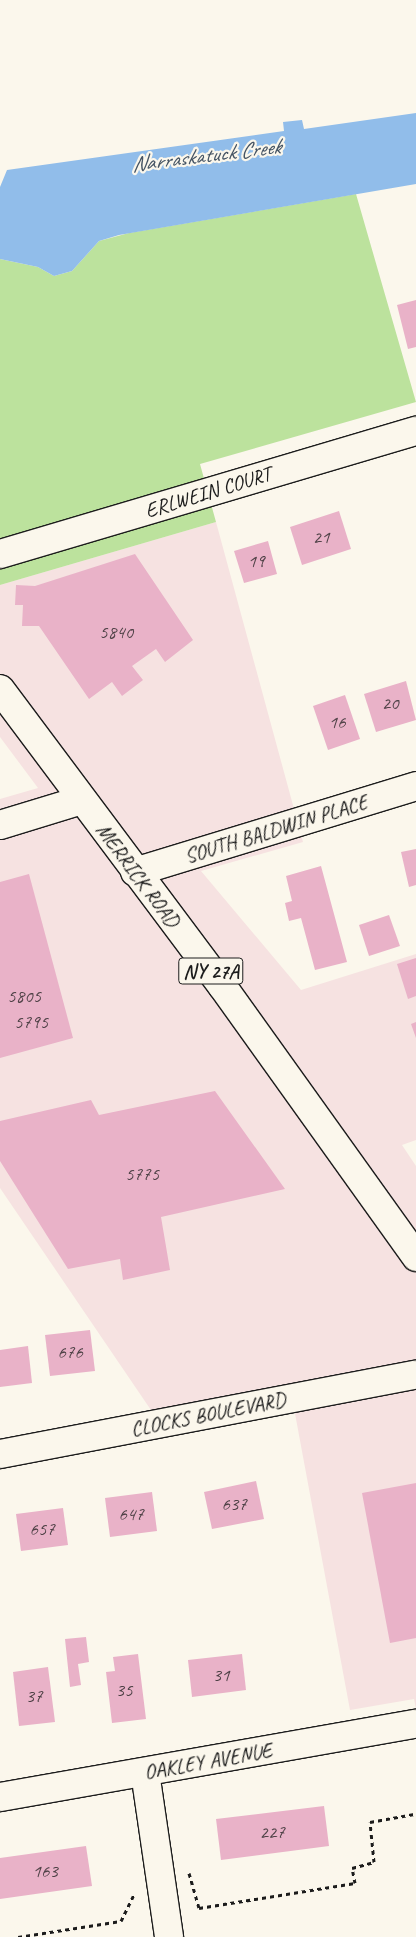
<!DOCTYPE html>
<style>
body{margin:0}
#map{position:relative;width:416px;height:1937px;overflow:hidden;background:#fbf7ec;font-family:Caveat,sans-serif}
div>[style]{position:absolute}
[style*='--x']{left:calc(var(--x)*1px);top:calc(var(--y)*1px);width:calc(var(--w)*1px);rotate:calc(var(--a)*1deg)}
.built>*{inset:0;background:#f6e2e1}
.green>*{inset:0;background:#bce29d}
.water>*{inset:0;background:#91bdea}
.building>*{inset:0;background:#e9b2c8}
.path>*{height:3px;margin-top:-1.5px;transform-origin:0;background:repeating-linear-gradient(90deg,#1c1c1c 0 4px,transparent 0 8px)}
.roads{filter:drop-shadow(1px 0 #1c1c1c) drop-shadow(-1px 0 #1c1c1c) drop-shadow(0 1px #1c1c1c) drop-shadow(0 -1px #1c1c1c)}
.minor>*{height:28px;margin:-14px;padding:0 14px;transform-origin:14px;border-radius:14px;background:#fbf7ec}
.major>*{height:28px;margin:-14px;padding:0 14px;transform-origin:14px;border-radius:14px;background:#fbf7ec}
span{translate:-50% -50%;white-space:nowrap;text-align:center;line-height:1.15;-webkit-text-stroke:4.5px #fbf7ec;paint-order:stroke}
.number-label{font-size:19px;color:#4f4247}
.number-label span{-webkit-text-stroke-width:0}
.shield-label span{padding:1px 4px;background:#fbf7ec;border:1px solid;border-radius:4px;-webkit-text-stroke-width:0}
.shield-label{font-size:20px;color:#1c1c1c;font-weight:700}
.street-label{font-size:21px;color:#1c1c1c}
.water-label{font-size:22px;color:#455464;font-style:italic}
</style>
<div id="map">
<div class="built">
<div style="clip-path:polygon(216px 522px,303px 842px,201px 871px,301px 990px,416px 954px,416px 1140px,402px 1145px,416px 1166px,416px 1709px,414px 1699px,350px 1710px,291px 1392px,155px 1416px,0 1188px,0 799px,38px 788px,0 737px,0 585px)"></div>
</div>
<div class="green">
<div style="clip-path:polygon(356px 194px,416px 402px,200px 464px,216px 522px,0 585px,0 259px,38px 267px,54px 276px,72px 271px,99px 241px,129px 233px)"></div>
</div>
<div class="water">
<div style="clip-path:polygon(416px 113px,416px 184px,119px 235px,99px 241px,72px 271px,54px 276px,38px 267px,0 259px,0 187px,7px 170px,284px 131px,283px 122px,302px 120px,304px 129px)"></div>
</div>
<div class="building">
<div style="clip-path:polygon(416px 300px,416px 347px,408px 349px,397px 305px)"></div>
<div style="clip-path:polygon(339px 511px,351px 549px,302px 565px,290px 527px)"></div>
<div style="clip-path:polygon(268px 541px,277px 574px,244px 583px,234px 551px)"></div>
<div style="clip-path:polygon(135px 554px,193px 640px,165px 662px,156px 649px,132px 666px,143px 680px,122px 696px,112px 682px,89px 699px,39px 626px,22px 626px,23px 605px,15px 605px,16px 585px,35px 586px)"></div>
<div style="clip-path:polygon(406px 681px,416px 720px,376px 732px,364px 694px)"></div>
<div style="clip-path:polygon(345px 695px,360px 739px,328px 750px,313px 706px)"></div>
<div style="clip-path:polygon(416px 849px,416px 885px,409px 887px,401px 852px)"></div>
<div style="clip-path:polygon(321px 866px,347px 962px,315px 970px,301px 918px,289px 921px,285px 903px,292px 901px,286px 876px)"></div>
<div style="clip-path:polygon(29px 874px,73px 1038px,0 1058px,0 882px)"></div>
<div style="clip-path:polygon(389px 915px,400px 946px,369px 956px,359px 925px)"></div>
<div style="clip-path:polygon(416px 958px,416px 996px,408px 999px,397px 964px)"></div>
<div style="clip-path:polygon(416px 1022px,416px 1038px,411px 1024px)"></div>
<div style="clip-path:polygon(215px 1091px,285px 1189px,161px 1217px,170px 1270px,123px 1280px,120px 1259px,68px 1269px,0 1161px,0 1121px,91px 1100px,99px 1115px)"></div>
<div style="clip-path:polygon(90px 1330px,95px 1371px,50px 1376px,45px 1335px)"></div>
<div style="clip-path:polygon(28px 1346px,32px 1383px,0 1387px,0 1350px)"></div>
<div style="clip-path:polygon(256px 1481px,264px 1519px,212px 1529px,204px 1492px)"></div>
<div style="clip-path:polygon(416px 1483px,416px 1638px,390px 1643px,362px 1493px)"></div>
<div style="clip-path:polygon(152px 1492px,157px 1531px,110px 1537px,105px 1498px)"></div>
<div style="clip-path:polygon(63px 1508px,68px 1545px,21px 1551px,16px 1514px)"></div>
<div style="clip-path:polygon(86px 1637px,89px 1662px,78px 1664px,81px 1685px,70px 1687px,65px 1639px)"></div>
<div style="clip-path:polygon(138px 1654px,146px 1719px,112px 1723px,106px 1672px,115px 1671px,113px 1657px)"></div>
<div style="clip-path:polygon(242px 1654px,246px 1690px,192px 1697px,188px 1660px)"></div>
<div style="clip-path:polygon(48px 1667px,55px 1722px,19px 1726px,13px 1672px)"></div>
<div style="clip-path:polygon(324px 1806px,329px 1846px,221px 1860px,216px 1819px)"></div>
<div style="clip-path:polygon(86px 1846px,92px 1886px,0 1899px,0 1858px)"></div>
</div>
<div class="path">
<div style="--x:189;--y:1873;--w:36;--a:74"></div>
<div style="--x:199;--y:1908;--w:158;--a:-9.1"></div>
<div style="--x:355;--y:1883;--w:15;--a:-101"></div>
<div style="--x:352;--y:1868;--w:23;--a:-15"></div>
<div style="--x:374;--y:1862;--w:40;--a:-95.7"></div>
<div style="--x:370;--y:1822;--w:45;--a:-10.3"></div>
<div style="--x:18;--y:1937;--w:104;--a:-8.8"></div>
<div style="--x:121;--y:1921;--w:30;--a:-64"></div>
</div>
<div class="roads">
<div class="minor">
<div style="--x:0;--y:554;--w:434;--a:-16.5"></div>
<div style="--x:0;--y:825;--w:86;--a:-17"></div>
<div style="--x:135;--y:872;--w:294;--a:-17"></div>
<div style="--x:0;--y:1454;--w:423;--a:-10.8"></div>
<div style="--x:145;--y:1772;--w:167;--a:81.7"></div>
<div style="--x:0;--y:1797;--w:422;--a:-10"></div>
</div>
<div class="major">
<div style="--x:0;--y:689;--w:372;--a:53.2"></div>
<div style="--x:223;--y:987;--w:332;--a:54.4"></div>
</div>
</div>
<div class="number-label">
<span style="left:321px;top:538px">21</span>
<span style="left:256px;top:562px">19</span>
<span style="left:116px;top:633px">5840</span>
<span style="left:390px;top:704px">20</span>
<span style="left:337px;top:723px">16</span>
<span style="left:24px;top:997px">5805</span>
<span style="left:31px;top:1023px">5795</span>
<span style="left:142px;top:1175px">5775</span>
<span style="left:70px;top:1353px">676</span>
<span style="left:234px;top:1505px">637</span>
<span style="left:131px;top:1515px">647</span>
<span style="left:42px;top:1530px">657</span>
<span style="left:221px;top:1676px">31</span>
<span style="left:124px;top:1691px">35</span>
<span style="left:34px;top:1697px">37</span>
<span style="left:272px;top:1833px">227</span>
<span style="left:45px;top:1872px">163</span>
</div>
<div class="shield-label">
<span style="left:211px;top:971px">NY 27A</span>
</div>
<div class="street-label">
<span style="left:208px;top:492px;rotate:-17deg">ERLWEIN COURT</span>
<span style="left:276px;top:829px;rotate:-17deg">SOUTH BALDWIN PLACE</span>
<span style="left:138px;top:875px;rotate:53deg">MERRICK ROAD</span>
<span style="left:208px;top:1414px;rotate:-11deg">CLOCKS BOULEVARD</span>
<span style="left:208px;top:1761px;rotate:-10deg">OAKLEY AVENUE</span>
</div>
<div class="water-label">
<span style="left:206px;top:156px;rotate:-7deg">Narraskatuck Creek</span>
</div>
</div>
